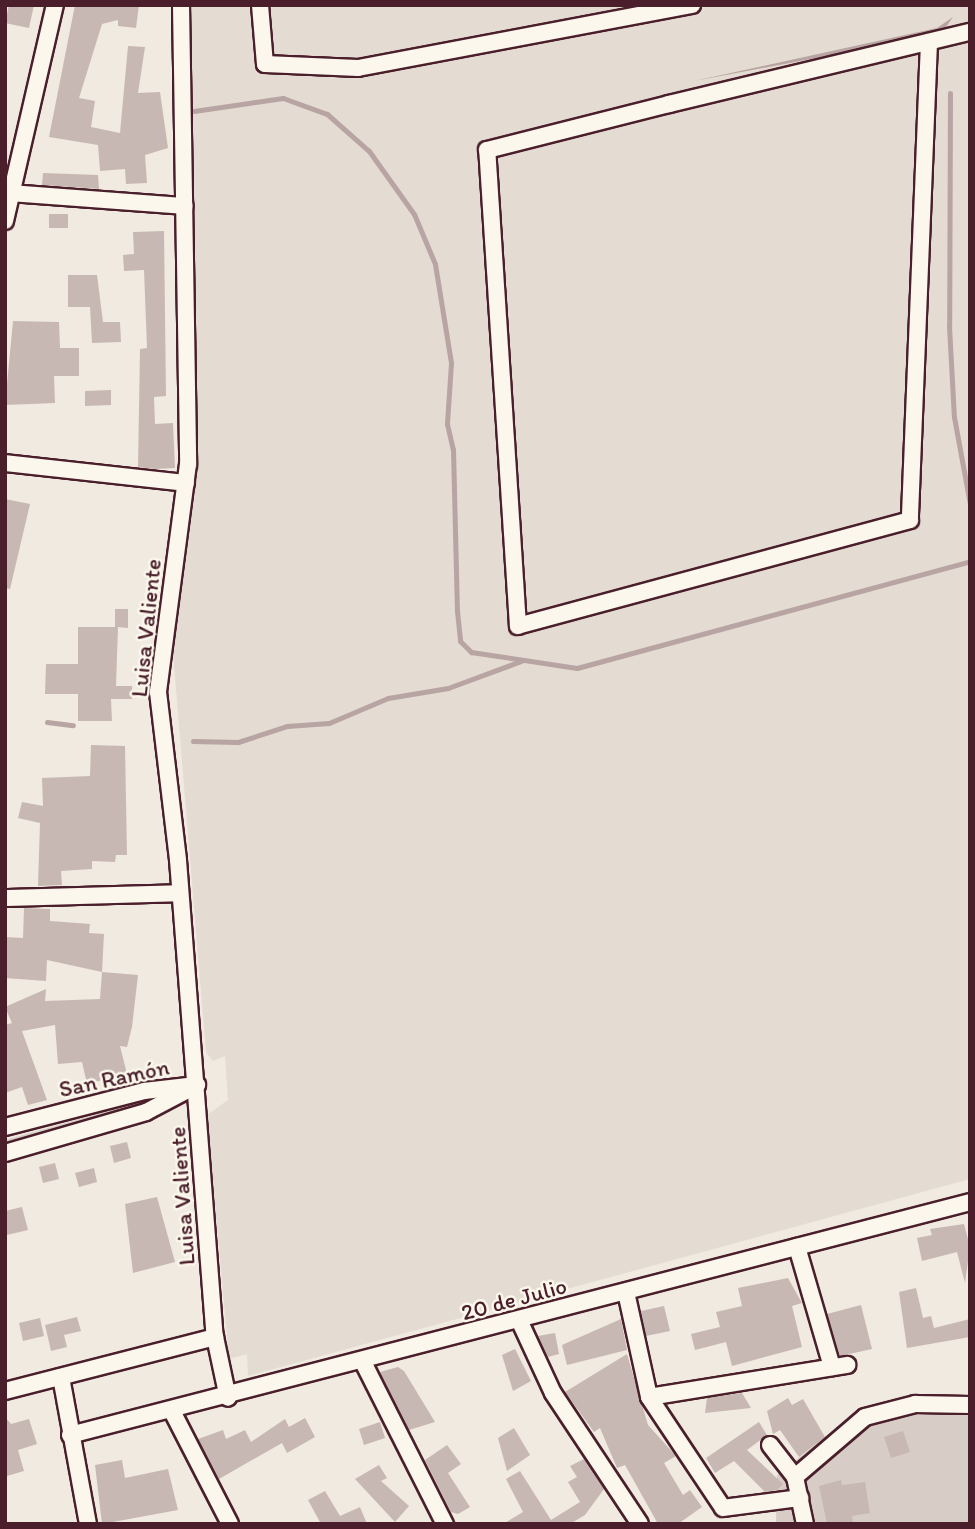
<!DOCTYPE html>
<meta charset="utf-8">
<style>
body{margin:0}
#map{position:relative;width:975px;height:1529px;overflow:hidden;background:#f0eae0;font-family:Itim,sans-serif}
div>[style]{position:absolute}
[style*='--x']{left:calc(var(--x)*1px);top:calc(var(--y)*1px);width:calc(var(--w)*1px);rotate:calc(var(--a)*1deg)}
.built>*{inset:0;background:#e4dbd2}
.green>*{inset:0;background:#d8ccc6}
.water>*{inset:0;background:#b8a4a2}
.stream>*{height:5px;margin:-2.5px;padding:0 2.5px;transform-origin:2.5px;border-radius:2.5px;background:#b8a4a2}
.building>*{inset:0;background:#c8b8b3}
.roads{filter:drop-shadow(2px 0 #4a1f2b) drop-shadow(-2px 0 #4a1f2b) drop-shadow(0 2px #4a1f2b) drop-shadow(0 -2px #4a1f2b)}
.minor>*{height:16px;margin:-8px;padding:0 8px;transform-origin:8px;border-radius:8px;background:#fbf7ec}
span{translate:-50% -50%;white-space:nowrap;text-align:center;line-height:1.15;-webkit-text-stroke:5px #fbf7ec;paint-order:stroke}
.street-label{font-size:23px;color:#4a1f2b}
.frame{position:absolute;inset:0;border:7px solid #4a1f2b;pointer-events:none}
</style>
<div id="map">
<div class="built">
<div style="clip-path:polygon(188px 5px,970px 5px,970px 1179px,248px 1376px,247px 1354px,229px 1359px,207px 1115px,228px 1100px,225px 1056px,213px 1061px,206px 1052px,172px 640px,195px 460px)"></div>
</div>
<div class="green">
<div style="clip-path:polygon(138px 1103px,137px 1106px,5px 1144px,5px 1140px)"></div>
<div style="clip-path:polygon(940px 1403px,970px 1407px,970px 1524px,776px 1522px,777px 1475px,834px 1430px)"></div>
</div>
<div class="water">
<div style="clip-path:polygon(953px 17px,946px 27px,895px 43px,694px 81px,937px 28px)"></div>
</div>
<div class="stream">
<div style="--x:950;--y:93;--w:233;--a:90.2"></div>
<div style="--x:949;--y:326;--w:91;--a:86.9"></div>
<div style="--x:954;--y:417;--w:88;--a:79.6"></div>
<div style="--x:194;--y:111;--w:90;--a:-8.3"></div>
<div style="--x:283;--y:98;--w:47;--a:20"></div>
<div style="--x:327;--y:114;--w:56;--a:41.4"></div>
<div style="--x:369;--y:151;--w:77;--a:54.5"></div>
<div style="--x:414;--y:214;--w:54;--a:67.2"></div>
<div style="--x:435;--y:264;--w:100;--a:80.8"></div>
<div style="--x:451;--y:363;--w:61;--a:93.8"></div>
<div style="--x:447;--y:424;--w:26;--a:77"></div>
<div style="--x:453;--y:449;--w:162;--a:88.6"></div>
<div style="--x:457;--y:611;--w:30;--a:84"></div>
<div style="--x:460;--y:641;--w:16;--a:45"></div>
<div style="--x:471;--y:652;--w:107;--a:8.6"></div>
<div style="--x:577;--y:668;--w:407;--a:-15.2"></div>
<div style="--x:47;--y:722;--w:26;--a:7"></div>
<div style="--x:193;--y:741;--w:45;--a:1.3"></div>
<div style="--x:238;--y:742;--w:52;--a:-18.1"></div>
<div style="--x:287;--y:726;--w:42;--a:-4.1"></div>
<div style="--x:329;--y:723;--w:64;--a:-23"></div>
<div style="--x:388;--y:698;--w:61;--a:-9.5"></div>
<div style="--x:448;--y:688;--w:78;--a:-20.3"></div>
</div>
<div class="building">
<div style="clip-path:polygon(9px 5px,34px 5px,29px 28px,5px 23px)"></div>
<div style="clip-path:polygon(75px 5px,139px 5px,136px 28px,118px 26px,118px 20px,102px 24px,79px 98px,95px 101px,91px 127px,120px 133px,128px 46px,145px 47px,138px 93px,160px 92px,168px 148px,145px 155px,147px 183px,126px 184px,125px 169px,100px 171px,98px 145px,49px 137px)"></div>
<div style="clip-path:polygon(43px 173px,98px 175px,99px 189px,42px 185px)"></div>
<div style="clip-path:polygon(49px 214px,68px 214px,68px 228px,49px 228px)"></div>
<div style="clip-path:polygon(164px 231px,166px 396px,154px 397px,155px 424px,173px 423px,175px 468px,155px 469px,138px 467px,140px 349px,147px 348px,144px 270px,124px 271px,123px 255px,134px 254px,133px 232px)"></div>
<div style="clip-path:polygon(68px 275px,97px 275px,103px 322px,120px 322px,121px 342px,92px 343px,90px 307px,68px 307px)"></div>
<div style="clip-path:polygon(13px 321px,59px 322px,60px 348px,79px 348px,79px 376px,54px 376px,55px 403px,5px 405px)"></div>
<div style="clip-path:polygon(111px 390px,111px 405px,85px 406px,85px 391px)"></div>
<div style="clip-path:polygon(5px 499px,30px 504px,10px 589px,5px 588px)"></div>
<div style="clip-path:polygon(115px 609px,128px 609px,128px 628px,118px 627px,116px 686px,132px 686px,132px 699px,111px 699px,112px 721px,78px 721px,78px 694px,45px 694px,46px 664px,78px 664px,78px 627px,115px 627px)"></div>
<div style="clip-path:polygon(91px 745px,125px 746px,127px 855px,116px 855px,115px 862px,92px 861px,92px 869px,61px 871px,62px 885px,38px 886px,40px 823px,18px 818px,22px 802px,43px 806px,42px 778px,90px 776px)"></div>
<div style="clip-path:polygon(24px 908px,50px 909px,50px 921px,90px 924px,89px 933px,104px 934px,102px 972px,47px 960px,46px 981px,5px 978px,5px 937px,23px 938px)"></div>
<div style="clip-path:polygon(102px 972px,138px 975px,132px 1027px,127px 1047px,120px 1046px,127px 1074px,87px 1084px,82px 1062px,58px 1064px,55px 1025px,22px 1031px,47px 1100px,28px 1105px,22px 1087px,5px 1093px,5px 1025px,12px 1023px,5px 1007px,46px 989px,45px 1001px,100px 999px)"></div>
<div style="clip-path:polygon(127px 1142px,131px 1158px,114px 1163px,110px 1146px)"></div>
<div style="clip-path:polygon(55px 1163px,59px 1179px,43px 1183px,39px 1167px)"></div>
<div style="clip-path:polygon(94px 1168px,97px 1182px,79px 1187px,75px 1173px)"></div>
<div style="clip-path:polygon(157px 1197px,175px 1262px,133px 1273px,125px 1204px)"></div>
<div style="clip-path:polygon(22px 1207px,28px 1230px,7px 1235px,5px 1211px)"></div>
<div style="clip-path:polygon(964px 1224px,970px 1247px,965px 1283px,957px 1252px,922px 1261px,917px 1238px,932px 1235px,930px 1229px)"></div>
<div style="clip-path:polygon(788px 1278px,802px 1303px,792px 1306px,802px 1347px,732px 1366px,726px 1342px,695px 1350px,691px 1334px,720px 1327px,716px 1312px,742px 1306px,738px 1288px)"></div>
<div style="clip-path:polygon(916px 1288px,923px 1318px,931px 1316px,934px 1328px,970px 1319px,970px 1337px,907px 1348px,899px 1292px)"></div>
<div style="clip-path:polygon(861px 1305px,872px 1349px,840px 1356px,827px 1314px)"></div>
<div style="clip-path:polygon(664px 1306px,670px 1331px,646px 1336px,641px 1311px)"></div>
<div style="clip-path:polygon(77px 1317px,81px 1331px,64px 1335px,67px 1347px,51px 1351px,45px 1325px)"></div>
<div style="clip-path:polygon(40px 1318px,44px 1336px,23px 1341px,19px 1323px)"></div>
<div style="clip-path:polygon(621px 1319px,627px 1350px,567px 1365px,562px 1345px)"></div>
<div style="clip-path:polygon(555px 1333px,559px 1354px,548px 1357px,538px 1336px)"></div>
<div style="clip-path:polygon(515px 1349px,531px 1381px,513px 1391px,502px 1355px)"></div>
<div style="clip-path:polygon(627px 1354px,648px 1425px,676px 1456px,664px 1463px,683px 1495px,690px 1490px,702px 1507px,678px 1524px,658px 1524px,625px 1465px,617px 1468px,600px 1428px,594px 1432px,565px 1392px)"></div>
<div style="clip-path:polygon(398px 1367px,404px 1371px,435px 1422px,409px 1430px,380px 1372px)"></div>
<div style="clip-path:polygon(742px 1393px,751px 1408px,705px 1413px,707px 1398px)"></div>
<div style="clip-path:polygon(788px 1398px,792px 1405px,803px 1399px,825px 1437px,799px 1457px,780px 1430px,773px 1434px,767px 1411px)"></div>
<div style="clip-path:polygon(5px 1417px,11px 1424px,29px 1419px,37px 1444px,18px 1450px,24px 1471px,7px 1476px)"></div>
<div style="clip-path:polygon(305px 1418px,315px 1437px,287px 1453px,282px 1443px,219px 1479px,198px 1439px,223px 1430px,226px 1439px,245px 1430px,251px 1442px,285px 1419px,289px 1427px)"></div>
<div style="clip-path:polygon(380px 1422px,385px 1438px,364px 1445px,359px 1429px)"></div>
<div style="clip-path:polygon(759px 1422px,767px 1435px,747px 1450px,783px 1484px,777px 1490px,765px 1492px,734px 1461px,715px 1473px,706px 1458px)"></div>
<div style="clip-path:polygon(514px 1428px,530px 1455px,507px 1471px,498px 1438px)"></div>
<div style="clip-path:polygon(903px 1431px,910px 1452px,891px 1458px,884px 1437px)"></div>
<div style="clip-path:polygon(447px 1445px,461px 1464px,448px 1473px,470px 1507px,458px 1514px,451px 1512px,425px 1460px)"></div>
<div style="clip-path:polygon(584px 1459px,604px 1489px,585px 1515px,570px 1524px,503px 1524px,523px 1512px,506px 1479px,520px 1471px,551px 1520px,580px 1502px,568px 1482px,577px 1477px,570px 1466px)"></div>
<div style="clip-path:polygon(122px 1460px,125px 1478px,168px 1469px,178px 1510px,102px 1524px,95px 1465px)"></div>
<div style="clip-path:polygon(379px 1465px,387px 1478px,381px 1481px,409px 1506px,395px 1522px,355px 1479px)"></div>
<div style="clip-path:polygon(841px 1480px,842px 1485px,865px 1482px,870px 1513px,852px 1516px,853px 1524px,827px 1524px,819px 1486px)"></div>
<div style="clip-path:polygon(325px 1491px,340px 1516px,360px 1507px,367px 1524px,321px 1524px,308px 1500px)"></div>
</div>
<div class="roads">
<div class="minor">
<div style="--x:181;--y:5;--w:459;--a:89.1"></div>
<div style="--x:188;--y:464;--w:230;--a:97.5"></div>
<div style="--x:158;--y:692;--w:169;--a:83.2"></div>
<div style="--x:178;--y:860;--w:478;--a:85.6"></div>
<div style="--x:215;--y:1337;--w:62;--a:78"></div>
<div style="--x:260;--y:5;--w:59;--a:85.2"></div>
<div style="--x:265;--y:64;--w:93;--a:2.5"></div>
<div style="--x:358;--y:68;--w:340;--a:-10.7"></div>
<div style="--x:929;--y:42;--w:478;--a:92.3"></div>
<div style="--x:910;--y:520;--w:406;--a:164.9"></div>
<div style="--x:518;--y:626;--w:477;--a:-93.7"></div>
<div style="--x:487;--y:150;--w:188;--a:-14.2"></div>
<div style="--x:669;--y:104;--w:309;--a:-13.5"></div>
<div style="--x:11;--y:193;--w:174;--a:4.3"></div>
<div style="--x:5;--y:221;--w:222;--a:-77"></div>
<div style="--x:5;--y:463;--w:182;--a:6.3"></div>
<div style="--x:5;--y:898;--w:174;--a:-1.6"></div>
<div style="--x:5;--y:1127;--w:144;--a:-14.5"></div>
<div style="--x:144;--y:1091;--w:44;--a:-6.5"></div>
<div style="--x:5;--y:1153;--w:147;--a:-16.2"></div>
<div style="--x:146;--y:1112;--w:58;--a:-27.9"></div>
<div style="--x:797;--y:1247;--w:125;--a:73.7"></div>
<div style="--x:626;--y:1292;--w:107;--a:77.6"></div>
<div style="--x:649;--y:1397;--w:133;--a:56.3"></div>
<div style="--x:723;--y:1508;--w:78;--a:-7.4"></div>
<div style="--x:520;--y:1322;--w:78;--a:65.1"></div>
<div style="--x:553;--y:1393;--w:157;--a:56.4"></div>
<div style="--x:363;--y:1362;--w:182;--a:63.2"></div>
<div style="--x:61;--y:1377;--w:149;--a:79.6"></div>
<div style="--x:5;--y:1391;--w:217;--a:-14.4"></div>
<div style="--x:649;--y:1397;--w:201;--a:-9.2"></div>
<div style="--x:173;--y:1413;--w:125;--a:62.8"></div>
<div style="--x:70;--y:1435;--w:930;--a:-14.51"></div>
<div style="--x:770;--y:1445;--w:41;--a:52"></div>
<div style="--x:795;--y:1477;--w:48;--a:78"></div>
<div style="--x:795;--y:1477;--w:92;--a:-40.6"></div>
<div style="--x:865;--y:1417;--w:52;--a:-14.6"></div>
<div style="--x:915;--y:1404;--w:55;--a:1"></div>
</div>
</div>
<div class="street-label">
<span style="left:146px;top:628px;rotate:-84deg">Luisa Valiente</span>
<span style="left:114px;top:1078px;rotate:-12deg">San Ramón</span>
<span style="left:182px;top:1196px;rotate:-94deg">Luisa Valiente</span>
<span style="left:514px;top:1299px;rotate:-15deg">20 de Julio</span>
</div>
<div class="frame"></div>
</div>
